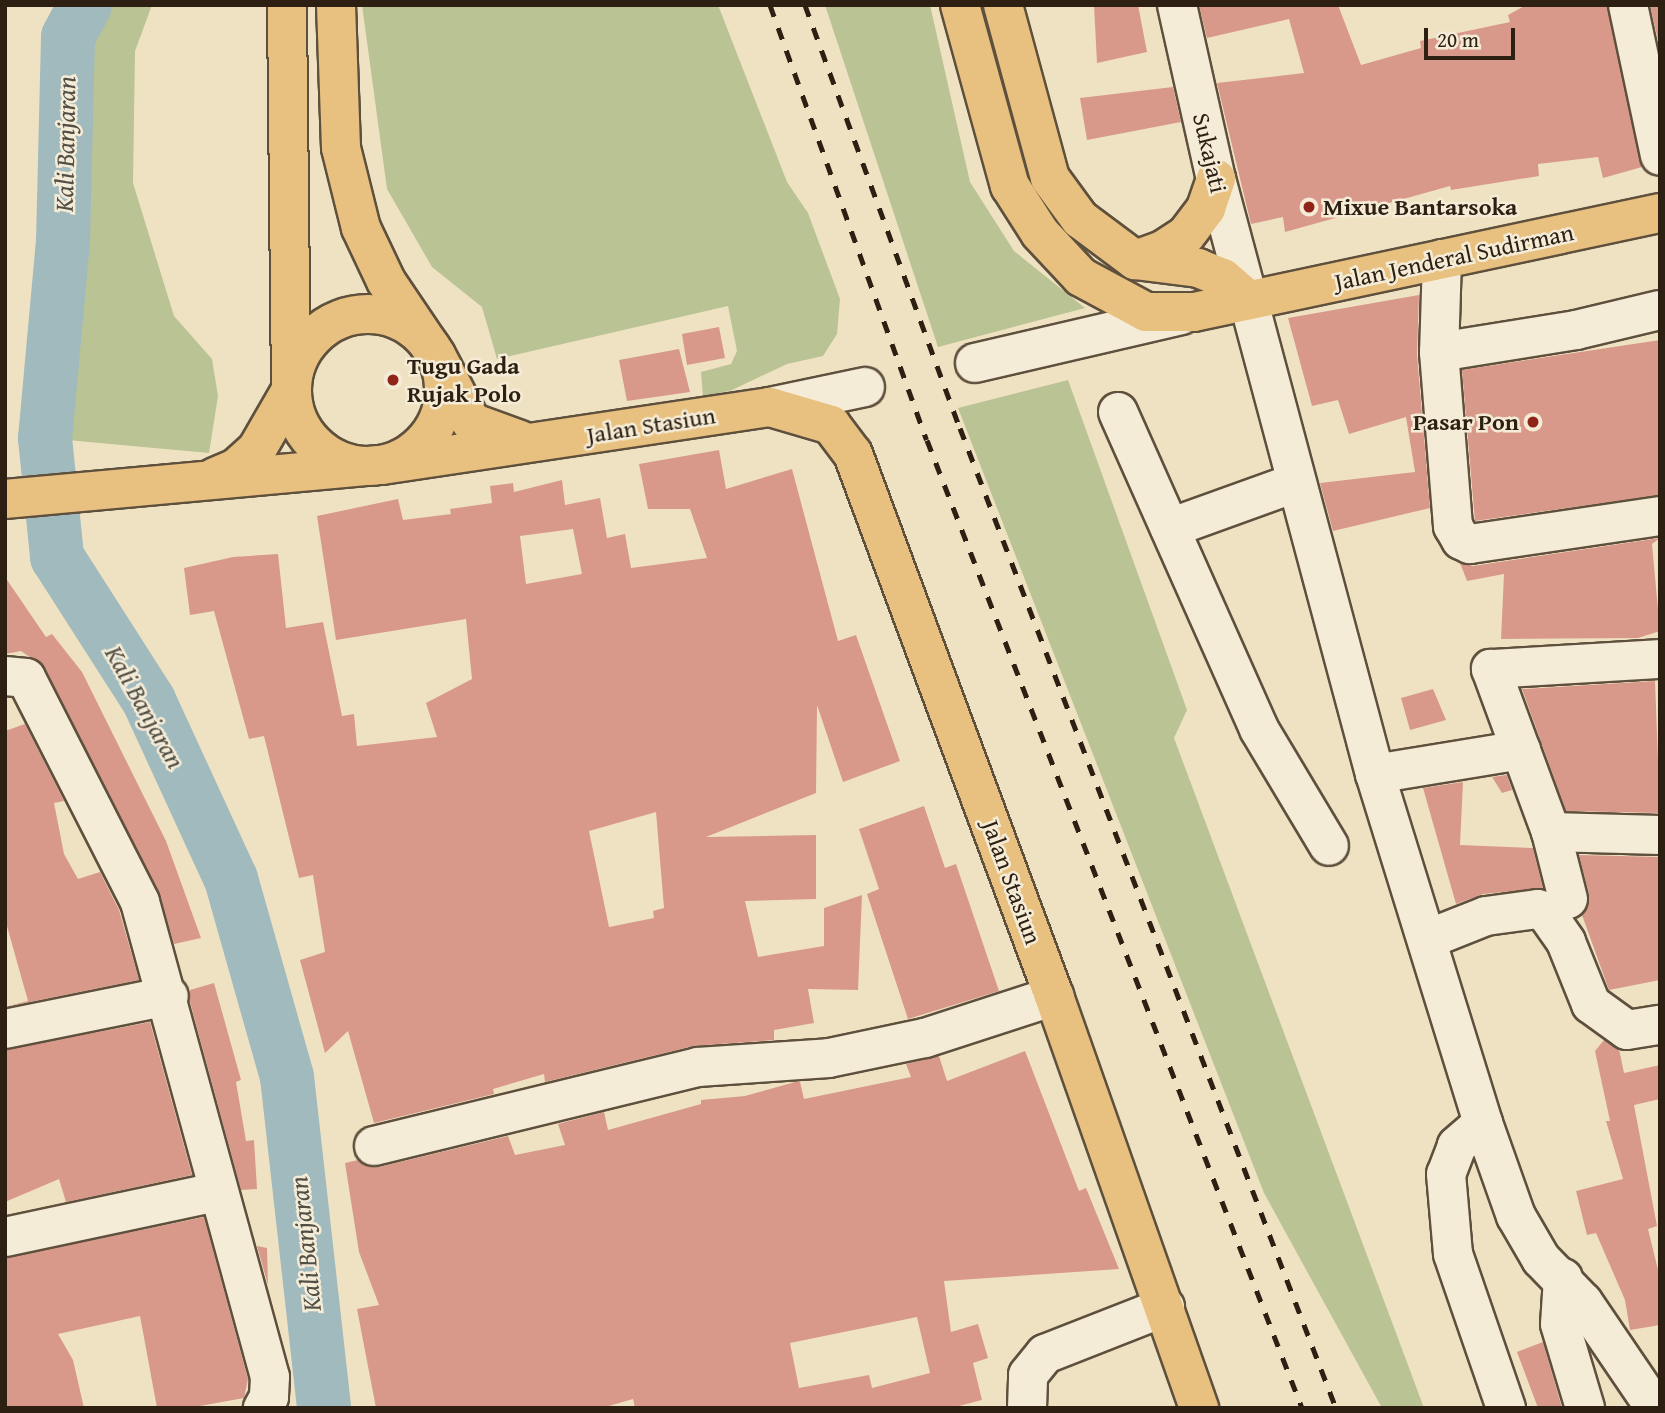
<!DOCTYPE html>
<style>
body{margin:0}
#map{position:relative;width:1665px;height:1413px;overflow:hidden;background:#efe2c2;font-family:"Gentium Book Plus",serif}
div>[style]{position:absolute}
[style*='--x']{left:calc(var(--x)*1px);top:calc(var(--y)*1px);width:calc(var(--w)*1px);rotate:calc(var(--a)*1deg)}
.green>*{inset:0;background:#bac393}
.river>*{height:54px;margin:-27px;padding:0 27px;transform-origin:27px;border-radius:27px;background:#a0babe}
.building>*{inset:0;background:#d8998a}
.roads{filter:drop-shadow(2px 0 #5e503d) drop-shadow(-2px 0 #5e503d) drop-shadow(0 2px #5e503d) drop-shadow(0 -2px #5e503d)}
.minor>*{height:38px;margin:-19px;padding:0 19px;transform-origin:19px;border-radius:19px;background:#f5ecd7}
.major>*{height:38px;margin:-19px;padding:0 19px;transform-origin:19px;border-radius:19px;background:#e8c181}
.major>.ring{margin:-19px;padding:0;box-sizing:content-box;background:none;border:38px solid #e8c181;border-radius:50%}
.rail>*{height:5px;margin-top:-2.5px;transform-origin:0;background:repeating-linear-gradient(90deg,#2d1f11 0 12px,transparent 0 24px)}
.dots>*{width:19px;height:19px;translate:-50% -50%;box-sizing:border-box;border:4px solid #f5ecd7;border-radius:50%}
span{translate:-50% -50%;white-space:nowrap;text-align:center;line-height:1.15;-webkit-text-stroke:5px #f5ecd7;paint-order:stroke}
.street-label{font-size:24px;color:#2d1f11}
.poi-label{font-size:24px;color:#2d1f11;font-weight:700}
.left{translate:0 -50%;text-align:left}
.right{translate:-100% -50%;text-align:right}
.water-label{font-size:26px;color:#504e45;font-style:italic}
.frame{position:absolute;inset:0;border:7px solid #2d1f11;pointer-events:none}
.scale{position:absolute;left:1424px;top:28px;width:91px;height:32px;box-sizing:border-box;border:4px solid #2d1f11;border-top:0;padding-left:9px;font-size:21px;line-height:24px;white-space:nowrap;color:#2d1f11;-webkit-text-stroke:5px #f5ecd7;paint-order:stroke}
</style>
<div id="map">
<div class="green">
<div style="clip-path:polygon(85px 5px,152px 5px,135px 51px,133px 183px,174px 316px,212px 359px,218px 396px,209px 453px,45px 438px,63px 241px,68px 37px)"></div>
<div style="clip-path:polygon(362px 5px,718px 5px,787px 182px,808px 213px,840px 299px,837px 334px,823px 356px,787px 364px,732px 390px,703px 397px,701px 372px,731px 364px,737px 351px,728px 306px,497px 359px,482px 307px,432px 267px,387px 189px)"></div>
<div style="clip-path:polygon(825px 5px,930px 5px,970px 182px,1014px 251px,1085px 308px,938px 347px)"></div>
<div style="clip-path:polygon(1068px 380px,1187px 710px,1174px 738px,1424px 1408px,1382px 1408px,1264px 1193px,958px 408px)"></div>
</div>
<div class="river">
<div style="--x:85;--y:5;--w:36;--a:118"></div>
<div style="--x:68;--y:37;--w:204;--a:91.4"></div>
<div style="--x:63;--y:241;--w:198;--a:95.2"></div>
<div style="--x:45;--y:438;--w:120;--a:84.2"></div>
<div style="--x:57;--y:557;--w:171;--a:57.4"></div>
<div style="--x:149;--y:701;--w:196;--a:65.3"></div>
<div style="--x:231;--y:879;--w:206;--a:74.2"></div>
<div style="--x:287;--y:1077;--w:333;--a:83.6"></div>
</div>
<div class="building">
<div style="clip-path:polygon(1094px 5px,1138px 5px,1147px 52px,1097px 63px)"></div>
<div style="clip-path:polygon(1199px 5px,1338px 5px,1361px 65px,1421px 48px,1420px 41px,1510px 22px,1508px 15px,1526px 5px,1607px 5px,1642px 167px,1603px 178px,1598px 157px,1538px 164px,1539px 176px,1451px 190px,1450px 186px,1285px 232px,1283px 217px,1251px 224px,1217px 83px,1304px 73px,1289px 19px,1207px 38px)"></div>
<div style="clip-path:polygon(1650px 5px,1660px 5px,1660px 49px)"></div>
<div style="clip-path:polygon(1173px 87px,1181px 122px,1087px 140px,1080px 98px)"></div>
<div style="clip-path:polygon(1419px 295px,1417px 354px,1430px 508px,1333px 531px,1320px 483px,1415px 472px,1406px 417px,1349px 434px,1338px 400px,1312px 406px,1288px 318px)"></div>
<div style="clip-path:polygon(719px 327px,725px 358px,687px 365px,682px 334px)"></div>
<div style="clip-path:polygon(1660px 340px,1660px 495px,1475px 521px,1462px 370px)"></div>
<div style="clip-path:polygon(679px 349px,690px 392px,627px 401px,619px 360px)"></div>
<div style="clip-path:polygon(evenodd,719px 450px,726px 489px,792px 469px,838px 641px,856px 635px,900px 761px,843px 782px,817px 705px,816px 793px,706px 837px,816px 835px,816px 899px,745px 901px,758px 957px,824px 946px,824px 908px,862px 895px,858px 990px,808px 989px,814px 1023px,774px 1030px,774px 1040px,693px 1046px,545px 1082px,544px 1074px,493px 1089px,494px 1094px,374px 1123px,348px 1031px,325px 1053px,300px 960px,325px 952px,313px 875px,299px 878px,264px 736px,249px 739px,214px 611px,190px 615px,184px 568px,233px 557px,278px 554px,286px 628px,323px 622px,342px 716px,354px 714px,357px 746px,437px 737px,426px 703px,472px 679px,466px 619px,336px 640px,317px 516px,398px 499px,403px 520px,451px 514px,450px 509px,492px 503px,490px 486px,513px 483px,514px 492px,562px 480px,565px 505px,600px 498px,607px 538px,625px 534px,631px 568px,707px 558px,690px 509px,648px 509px,639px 464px,719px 450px,573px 529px,582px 574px,526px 584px,520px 536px,573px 529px,719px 450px,656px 812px,664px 908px,653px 911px,654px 918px,609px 927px,589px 831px,656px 812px)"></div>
<div style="clip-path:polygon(1660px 538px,1652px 544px,1660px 631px,1638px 638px,1501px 639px,1504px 574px,1467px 581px,1460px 563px,1473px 566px)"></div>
<div style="clip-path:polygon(5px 577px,46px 637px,52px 634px,82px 672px,166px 841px,201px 938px,174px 944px,159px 892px,45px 668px,21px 651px,5px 654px)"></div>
<div style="clip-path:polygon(1655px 681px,1660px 813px,1566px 811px,1522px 689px)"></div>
<div style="clip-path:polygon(1433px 689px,1446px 720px,1410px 730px,1401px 698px)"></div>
<div style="clip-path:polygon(25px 724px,64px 801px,54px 803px,64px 854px,78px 879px,100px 872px,119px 910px,139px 980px,5px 1007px,28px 1001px,5px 919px,5px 731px)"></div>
<div style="clip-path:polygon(1507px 775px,1512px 790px,1502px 793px,1492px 777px)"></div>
<div style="clip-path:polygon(1463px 782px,1460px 845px,1533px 848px,1543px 888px,1483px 894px,1456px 904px,1423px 788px)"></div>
<div style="clip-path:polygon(924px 806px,945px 868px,956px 864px,999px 991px,908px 1019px,867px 894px,879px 889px,859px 829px)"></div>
<div style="clip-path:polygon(1579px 855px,1660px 857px,1660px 980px,1609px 990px,1582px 915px,1589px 894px)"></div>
<div style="clip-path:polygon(214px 983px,241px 1080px,236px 1082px,246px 1141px,254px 1140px,257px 1189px,241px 1190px,190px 1002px,190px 990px)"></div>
<div style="clip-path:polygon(150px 1022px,192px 1175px,66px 1202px,59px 1179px,5px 1202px,5px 1050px)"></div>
<div style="clip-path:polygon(1604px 1040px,1619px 1049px,1624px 1073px,1660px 1065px,1660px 1099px,1634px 1105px,1657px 1226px,1648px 1229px,1660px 1278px,1660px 1325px,1630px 1330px,1625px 1300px,1596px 1233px,1587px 1235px,1576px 1191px,1623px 1179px,1606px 1121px,1610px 1121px,1595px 1051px)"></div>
<div style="clip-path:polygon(evenodd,1025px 1051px,1079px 1191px,1086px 1188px,1119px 1269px,944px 1281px,951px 1332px,978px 1324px,988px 1358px,973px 1363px,982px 1400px,951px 1408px,635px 1408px,633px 1399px,602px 1408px,376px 1408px,357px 1309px,379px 1305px,359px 1252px,345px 1163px,358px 1160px,379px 1167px,508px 1136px,515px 1155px,565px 1145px,558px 1124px,604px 1112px,608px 1130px,701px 1104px,701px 1100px,745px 1096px,795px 1082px,800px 1082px,804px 1099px,911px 1077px,906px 1064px,939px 1056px,947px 1081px,1025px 1051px,917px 1317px,930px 1373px,872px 1388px,869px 1375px,799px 1388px,790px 1343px,917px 1317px)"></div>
<div style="clip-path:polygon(204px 1217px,248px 1379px,244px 1398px,189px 1408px,157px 1408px,140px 1316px,58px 1334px,73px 1360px,84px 1408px,5px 1408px,5px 1258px)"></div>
<div style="clip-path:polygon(257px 1246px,267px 1248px,268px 1285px)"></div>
<div style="clip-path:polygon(1543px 1342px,1562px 1408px,1538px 1408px,1517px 1352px)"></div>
</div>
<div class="roads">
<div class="minor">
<div style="--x:1177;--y:5;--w:178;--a:77.4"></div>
<div style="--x:1216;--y:179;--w:616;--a:75.04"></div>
<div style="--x:1375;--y:774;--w:365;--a:72.8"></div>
<div style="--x:1483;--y:1123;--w:99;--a:70.5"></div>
<div style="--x:1516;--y:1216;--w:50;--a:59.8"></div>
<div style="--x:1541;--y:1259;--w:60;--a:45.7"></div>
<div style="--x:1583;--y:1302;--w:128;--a:55.8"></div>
<div style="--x:1628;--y:5;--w:154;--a:78"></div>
<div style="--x:1442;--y:259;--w:93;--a:91.8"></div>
<div style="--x:1439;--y:352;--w:139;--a:-9.1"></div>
<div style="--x:1576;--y:330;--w:86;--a:-13.4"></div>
<div style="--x:1439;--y:352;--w:175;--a:85.4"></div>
<div style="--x:1453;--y:526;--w:16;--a:60"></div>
<div style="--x:1461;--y:540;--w:10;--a:24"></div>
<div style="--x:1470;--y:544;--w:192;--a:-8.4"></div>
<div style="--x:975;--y:363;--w:212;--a:-13.1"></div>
<div style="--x:770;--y:407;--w:97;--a:-11.9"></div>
<div style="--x:1118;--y:412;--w:347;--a:66"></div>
<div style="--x:1259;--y:729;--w:136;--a:59.1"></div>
<div style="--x:1170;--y:528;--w:133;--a:-19.8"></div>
<div style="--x:5;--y:676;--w:21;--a:5"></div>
<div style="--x:26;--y:678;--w:251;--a:63"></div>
<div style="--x:140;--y:902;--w:492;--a:74.7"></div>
<div style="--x:270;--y:1377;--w:20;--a:93"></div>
<div style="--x:269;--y:1397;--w:13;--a:119"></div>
<div style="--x:1375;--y:774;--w:148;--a:-9.3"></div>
<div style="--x:1551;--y:832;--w:109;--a:1.6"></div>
<div style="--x:1568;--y:899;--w:69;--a:-104.2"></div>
<div style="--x:1551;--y:832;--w:174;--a:-110.2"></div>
<div style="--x:1491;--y:669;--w:169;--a:-3.4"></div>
<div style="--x:1428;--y:939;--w:62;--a:-21.6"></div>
<div style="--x:1486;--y:916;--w:52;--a:-7.7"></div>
<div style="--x:1538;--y:909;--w:9;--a:27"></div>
<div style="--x:1546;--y:913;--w:35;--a:55"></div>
<div style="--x:1566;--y:942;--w:67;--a:68"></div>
<div style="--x:1591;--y:1004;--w:44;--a:35.8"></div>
<div style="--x:1627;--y:1030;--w:33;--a:-9"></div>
<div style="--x:5;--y:1029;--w:167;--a:-11.4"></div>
<div style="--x:1483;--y:1123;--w:35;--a:139"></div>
<div style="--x:1457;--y:1146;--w:30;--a:111"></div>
<div style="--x:1446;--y:1174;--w:80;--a:85"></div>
<div style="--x:1453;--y:1254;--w:163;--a:71"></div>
<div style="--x:374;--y:1146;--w:333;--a:-13.7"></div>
<div style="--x:698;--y:1067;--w:131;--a:-3.9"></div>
<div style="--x:829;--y:1058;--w:98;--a:-11.8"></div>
<div style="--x:925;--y:1038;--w:136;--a:-18"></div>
<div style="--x:5;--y:1237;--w:217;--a:-12"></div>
<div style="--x:1563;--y:1278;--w:46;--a:93.7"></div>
<div style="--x:1560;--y:1324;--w:88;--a:73.4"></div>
<div style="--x:1027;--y:1408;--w:33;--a:-88"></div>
<div style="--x:1028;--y:1375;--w:27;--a:-51"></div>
<div style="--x:1045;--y:1354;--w:129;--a:-21.4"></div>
</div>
<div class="major">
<div style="--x:336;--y:5;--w:143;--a:88"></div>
<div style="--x:341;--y:148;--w:82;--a:76"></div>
<div style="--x:361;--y:228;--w:59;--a:64.7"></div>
<div style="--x:386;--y:281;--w:89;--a:56"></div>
<div style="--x:436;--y:355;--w:76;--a:62.4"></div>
<div style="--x:471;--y:422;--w:52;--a:20.2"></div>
<div style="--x:960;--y:5;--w:188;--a:74.6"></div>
<div style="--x:1010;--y:186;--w:56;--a:57.4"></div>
<div style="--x:1040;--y:233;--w:60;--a:47"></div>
<div style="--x:1081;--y:277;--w:74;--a:28.3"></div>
<div style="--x:1146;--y:312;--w:48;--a:0"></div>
<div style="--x:1194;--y:312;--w:476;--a:-12"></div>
<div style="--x:1003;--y:5;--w:179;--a:74.8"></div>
<div style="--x:1050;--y:178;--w:51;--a:53.8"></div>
<div style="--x:1080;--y:219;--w:69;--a:36.7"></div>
<div style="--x:1135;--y:260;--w:64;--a:7.2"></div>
<div style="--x:1198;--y:268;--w:27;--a:22"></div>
<div style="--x:1223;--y:278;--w:33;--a:41"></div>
<div style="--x:1135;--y:260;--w:30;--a:-20"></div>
<div style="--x:1163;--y:250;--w:27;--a:-33"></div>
<div style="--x:1186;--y:235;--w:34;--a:-53"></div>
<div style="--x:1206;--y:208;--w:31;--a:-71"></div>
<div class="ring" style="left:292px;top:314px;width:114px;height:114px"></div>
<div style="--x:215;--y:477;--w:23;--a:-23"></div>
<div style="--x:236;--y:468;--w:28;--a:-42"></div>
<div style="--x:257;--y:449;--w:68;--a:-60"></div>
<div style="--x:291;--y:390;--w:385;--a:-90.6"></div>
<div style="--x:5;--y:499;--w:379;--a:-5.2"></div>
<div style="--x:382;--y:465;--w:392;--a:-8.5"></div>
<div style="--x:770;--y:407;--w:64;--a:16.4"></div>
<div style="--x:831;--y:425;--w:36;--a:53"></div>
<div style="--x:853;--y:454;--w:578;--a:69.65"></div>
<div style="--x:1054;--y:996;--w:437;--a:70.6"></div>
</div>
</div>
<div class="rail">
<div style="--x:770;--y:5;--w:462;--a:70.2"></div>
<div style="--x:927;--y:440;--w:1038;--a:68.82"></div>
<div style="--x:805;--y:5;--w:451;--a:69.9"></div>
<div style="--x:960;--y:428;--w:1050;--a:69.01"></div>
</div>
<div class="dots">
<div style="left:1309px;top:207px;background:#8f2418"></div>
<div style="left:393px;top:380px;background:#8f2418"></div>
<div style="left:1533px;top:422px;background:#8f2418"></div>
</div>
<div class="street-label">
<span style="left:1210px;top:153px;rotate:77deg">Sukajati</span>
<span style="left:1454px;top:257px;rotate:-12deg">Jalan Jenderal Sudirman</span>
<span style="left:651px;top:425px;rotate:-9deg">Jalan Stasiun</span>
<span style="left:1012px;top:882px;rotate:70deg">Jalan Stasiun</span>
</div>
<div class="poi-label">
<span class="left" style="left:1323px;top:207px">Mixue Bantarsoka</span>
<span class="left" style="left:407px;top:380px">Tugu Gada<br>Rujak Polo</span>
<span class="right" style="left:1519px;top:422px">Pasar Pon</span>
</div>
<div class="water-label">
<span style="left:65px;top:144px;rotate:-89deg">Kali Banjaran</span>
<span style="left:145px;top:707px;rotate:61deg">Kali Banjaran</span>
<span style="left:305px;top:1244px;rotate:-96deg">Kali Banjaran</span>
</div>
<div class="frame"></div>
<div class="scale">20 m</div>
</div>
